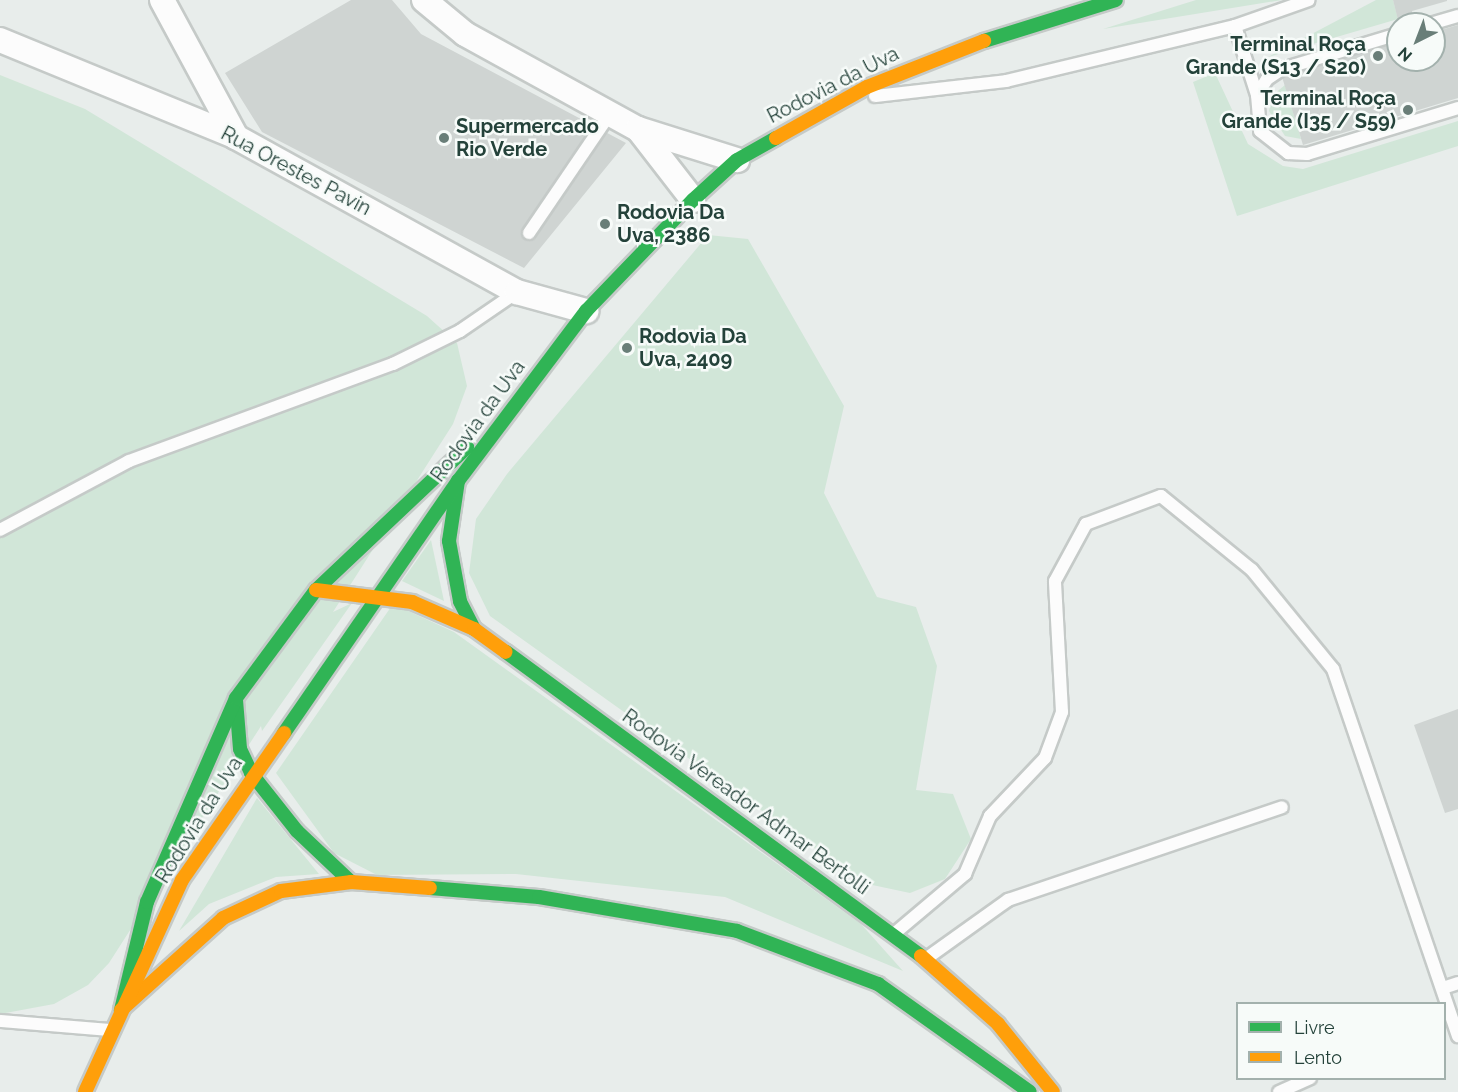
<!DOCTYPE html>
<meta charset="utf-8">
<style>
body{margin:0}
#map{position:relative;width:1458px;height:1092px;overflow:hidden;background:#e8edeb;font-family:Raleway,sans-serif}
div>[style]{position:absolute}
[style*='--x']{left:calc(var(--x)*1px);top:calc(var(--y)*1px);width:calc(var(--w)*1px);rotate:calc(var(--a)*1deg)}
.green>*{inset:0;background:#d1e6d8}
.building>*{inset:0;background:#cfd4d2}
.roads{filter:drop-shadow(2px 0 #c5cac8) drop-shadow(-2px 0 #c5cac8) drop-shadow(0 2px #c5cac8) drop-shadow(0 -2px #c5cac8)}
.lane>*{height:12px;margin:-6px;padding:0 6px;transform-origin:6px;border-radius:6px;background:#fcfcfc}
.street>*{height:24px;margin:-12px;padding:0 12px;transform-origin:12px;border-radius:12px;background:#fcfcfc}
.fast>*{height:14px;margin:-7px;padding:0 7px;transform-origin:7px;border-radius:7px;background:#30b455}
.slow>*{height:14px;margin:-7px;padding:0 7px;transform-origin:7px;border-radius:7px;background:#ff9f0a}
.dots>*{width:16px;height:16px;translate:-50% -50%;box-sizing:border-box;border:3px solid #f7fbf9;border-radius:50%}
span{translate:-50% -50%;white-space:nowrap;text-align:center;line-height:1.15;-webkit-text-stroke:5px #f7fbf9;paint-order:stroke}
.poi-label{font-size:20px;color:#24423a;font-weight:700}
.right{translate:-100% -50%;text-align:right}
.left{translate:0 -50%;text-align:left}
.street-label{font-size:20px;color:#24423a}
.legend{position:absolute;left:1236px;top:1002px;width:210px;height:78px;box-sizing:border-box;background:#f7fbf9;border:2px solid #a3b1ad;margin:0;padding:8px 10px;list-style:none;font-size:18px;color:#24423a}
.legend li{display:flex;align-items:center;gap:12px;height:30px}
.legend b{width:30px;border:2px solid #a3b1ad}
.north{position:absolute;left:1386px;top:12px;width:60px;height:60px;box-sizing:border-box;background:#f7fbf9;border:2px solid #a3b1ad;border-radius:50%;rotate:222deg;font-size:16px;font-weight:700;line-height:24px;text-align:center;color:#24423a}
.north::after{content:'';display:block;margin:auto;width:21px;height:27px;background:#697e78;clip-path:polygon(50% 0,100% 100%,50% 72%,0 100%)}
</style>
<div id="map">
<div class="green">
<div style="clip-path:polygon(1196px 0,1282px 0,1103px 29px)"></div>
<div style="clip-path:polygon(1376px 0,1393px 0,1398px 19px,1268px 57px)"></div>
<div style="clip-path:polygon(1215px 73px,1248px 144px,1283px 166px,1303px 169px,1458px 121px,1458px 146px,1237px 216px,1193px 82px)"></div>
<div style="clip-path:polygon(0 75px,85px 109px,427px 316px,457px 343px,467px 386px,453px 424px,333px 612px,352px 603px,262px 731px,261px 726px,109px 963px,88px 985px,54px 1004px,0 1014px)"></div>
<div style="clip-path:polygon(1285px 85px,1301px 139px,1285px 136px,1269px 111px,1273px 95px)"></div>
<div style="clip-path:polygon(708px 235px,748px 239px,844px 406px,824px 493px,877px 597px,916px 607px,937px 666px,916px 790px,953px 794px,971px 839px,945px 879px,910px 893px,863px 883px,490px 616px,469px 573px,476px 519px,507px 474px)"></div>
<div style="clip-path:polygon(431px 540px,444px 601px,402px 581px)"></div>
<div style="clip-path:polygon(393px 604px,454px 632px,861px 924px,903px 971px,725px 897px,516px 874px,377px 875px,334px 853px,276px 773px)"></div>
<div style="clip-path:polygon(257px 798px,319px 874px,276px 877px,209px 904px,179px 931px)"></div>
</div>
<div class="building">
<div style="clip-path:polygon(351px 0,392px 0,421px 34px,626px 143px,524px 268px,262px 132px,225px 73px)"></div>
<div style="clip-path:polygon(1393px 0,1447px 0,1447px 1px,1412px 11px,1415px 24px,1399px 24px)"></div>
<div style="clip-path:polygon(1458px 25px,1458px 98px,1303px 145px,1282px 77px,1398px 42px,1398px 60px,1434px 60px,1434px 32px)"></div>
<div style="clip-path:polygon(1458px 709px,1458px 809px,1445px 813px,1414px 725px)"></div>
</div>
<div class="roads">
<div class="lane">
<div style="--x:1430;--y:24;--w:29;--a:-16"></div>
<div style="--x:1235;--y:26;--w:72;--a:72.3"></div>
<div style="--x:1398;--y:34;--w:121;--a:163.2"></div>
<div style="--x:1282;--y:69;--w:18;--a:146"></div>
<div style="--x:1267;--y:79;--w:19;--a:122"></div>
<div style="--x:1257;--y:95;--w:36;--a:85"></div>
<div style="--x:1260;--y:131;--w:36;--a:38"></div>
<div style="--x:1288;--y:153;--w:19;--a:3"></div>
<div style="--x:1307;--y:154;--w:158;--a:-16.9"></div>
<div style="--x:875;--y:96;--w:132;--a:-6.5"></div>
<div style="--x:1006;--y:81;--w:236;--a:-13.5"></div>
<div style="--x:1235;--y:26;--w:78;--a:-19.4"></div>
<div style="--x:529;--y:233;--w:144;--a:-55.8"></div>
<div style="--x:0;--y:530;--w:146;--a:-28.1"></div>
<div style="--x:129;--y:461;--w:281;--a:-20.2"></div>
<div style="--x:393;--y:364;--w:75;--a:-26.2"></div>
<div style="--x:460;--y:331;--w:69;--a:-34.4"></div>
<div style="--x:895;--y:933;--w:92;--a:-40.1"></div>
<div style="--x:965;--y:874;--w:63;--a:-66.7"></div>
<div style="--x:990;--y:816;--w:80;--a:-46.5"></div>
<div style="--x:1045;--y:758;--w:49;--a:-69.7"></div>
<div style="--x:1062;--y:712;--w:131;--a:-93.1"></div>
<div style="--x:1055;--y:581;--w:65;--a:-61.5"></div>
<div style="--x:1086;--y:524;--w:80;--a:-20.5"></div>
<div style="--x:1161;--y:496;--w:117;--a:39.1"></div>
<div style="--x:1252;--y:570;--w:128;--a:50.7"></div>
<div style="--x:1333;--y:669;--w:388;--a:71.2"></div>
<div style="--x:927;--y:958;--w:100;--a:-35.6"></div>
<div style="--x:1008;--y:900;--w:289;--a:-18.7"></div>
<div style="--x:1443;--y:988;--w:16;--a:-18"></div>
<div style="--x:0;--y:1021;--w:110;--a:4.7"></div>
<div style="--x:1279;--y:1092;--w:34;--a:-24"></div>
</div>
<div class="street">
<div style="--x:162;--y:0;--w:156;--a:61.6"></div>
<div style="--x:424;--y:0;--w:53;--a:39.7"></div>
<div style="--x:465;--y:34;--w:197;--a:28.8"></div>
<div style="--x:638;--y:129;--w:104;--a:17.4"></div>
<div style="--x:0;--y:40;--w:255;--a:22.3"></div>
<div style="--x:236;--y:137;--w:321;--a:28.9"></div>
<div style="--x:517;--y:292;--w:72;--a:15.4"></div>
<div style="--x:638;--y:129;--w:90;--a:52.2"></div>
</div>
<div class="fast">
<div style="--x:984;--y:41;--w:138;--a:-17.3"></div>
<div style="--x:474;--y:629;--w:31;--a:-117"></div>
<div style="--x:460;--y:601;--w:61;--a:-100.4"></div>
<div style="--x:449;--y:541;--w:61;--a:-81.5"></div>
<div style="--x:458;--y:481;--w:213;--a:-53"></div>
<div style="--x:586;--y:311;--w:154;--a:-46.1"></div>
<div style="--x:693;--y:200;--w:59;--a:-42.3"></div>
<div style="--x:737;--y:160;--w:45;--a:-29.4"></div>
<div style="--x:506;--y:652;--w:514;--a:36.22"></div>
<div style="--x:236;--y:700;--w:49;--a:85.3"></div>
<div style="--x:240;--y:749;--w:26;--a:65"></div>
<div style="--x:251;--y:773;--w:74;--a:51.6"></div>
<div style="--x:297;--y:831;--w:74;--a:43.4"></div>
<div style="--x:284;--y:733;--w:306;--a:-55.4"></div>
<div style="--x:430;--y:888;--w:109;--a:4.7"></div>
<div style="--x:539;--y:897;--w:201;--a:9.7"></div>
<div style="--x:737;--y:931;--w:151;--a:20.6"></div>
<div style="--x:878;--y:984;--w:186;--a:35.4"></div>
<div style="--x:121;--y:1010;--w:111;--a:-76.5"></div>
<div style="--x:147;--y:902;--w:223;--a:-66.4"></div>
<div style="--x:236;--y:698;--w:134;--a:-53.5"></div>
<div style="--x:316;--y:590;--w:208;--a:-43.4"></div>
</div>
<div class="slow">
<div style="--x:776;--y:138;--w:104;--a:-29.3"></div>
<div style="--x:867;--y:87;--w:126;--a:-21.5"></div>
<div style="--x:316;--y:590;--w:97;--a:7.1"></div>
<div style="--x:412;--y:602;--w:68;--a:23.5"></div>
<div style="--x:474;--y:629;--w:39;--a:36"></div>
<div style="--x:921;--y:956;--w:103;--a:41.4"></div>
<div style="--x:998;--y:1024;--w:87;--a:51"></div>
<div style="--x:121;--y:1010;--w:137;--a:-42"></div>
<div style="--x:223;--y:918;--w:64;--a:-25"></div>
<div style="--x:281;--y:891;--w:71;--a:-7.3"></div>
<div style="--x:351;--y:882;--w:79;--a:4.3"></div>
<div style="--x:85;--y:1092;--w:233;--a:-65.4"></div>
<div style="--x:182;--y:880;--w:179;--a:-55.2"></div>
</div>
</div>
<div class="dots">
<div style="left:1378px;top:56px;background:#697e78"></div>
<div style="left:1408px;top:110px;background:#697e78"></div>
<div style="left:444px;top:138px;background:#697e78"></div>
<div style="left:605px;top:224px;background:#697e78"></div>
<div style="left:627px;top:348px;background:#697e78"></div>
</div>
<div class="poi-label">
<span class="right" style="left:1366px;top:56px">Terminal Roça<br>Grande (S13 / S20)</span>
<span class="right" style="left:1396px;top:110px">Terminal Roça<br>Grande (I35 / S59)</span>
<span class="left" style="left:456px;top:138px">Supermercado<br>Rio Verde</span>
<span class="left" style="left:617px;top:224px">Rodovia Da<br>Uva, 2386</span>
<span class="left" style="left:639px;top:348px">Rodovia Da<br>Uva, 2409</span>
</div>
<div class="street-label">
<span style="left:833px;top:85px;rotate:-27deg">Rodovia da Uva</span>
<span style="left:296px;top:171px;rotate:28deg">Rua Orestes Pavin</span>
<span style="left:478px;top:421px;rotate:-54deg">Rodovia da Uva</span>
<span style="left:746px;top:802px;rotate:36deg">Rodovia Vereador Admar Bertolli</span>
<span style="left:199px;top:820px;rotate:-58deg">Rodovia da Uva</span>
</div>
<ul class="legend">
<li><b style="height:8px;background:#30b455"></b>Livre</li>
<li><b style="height:8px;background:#ff9f0a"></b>Lento</li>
</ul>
<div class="north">N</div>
</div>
